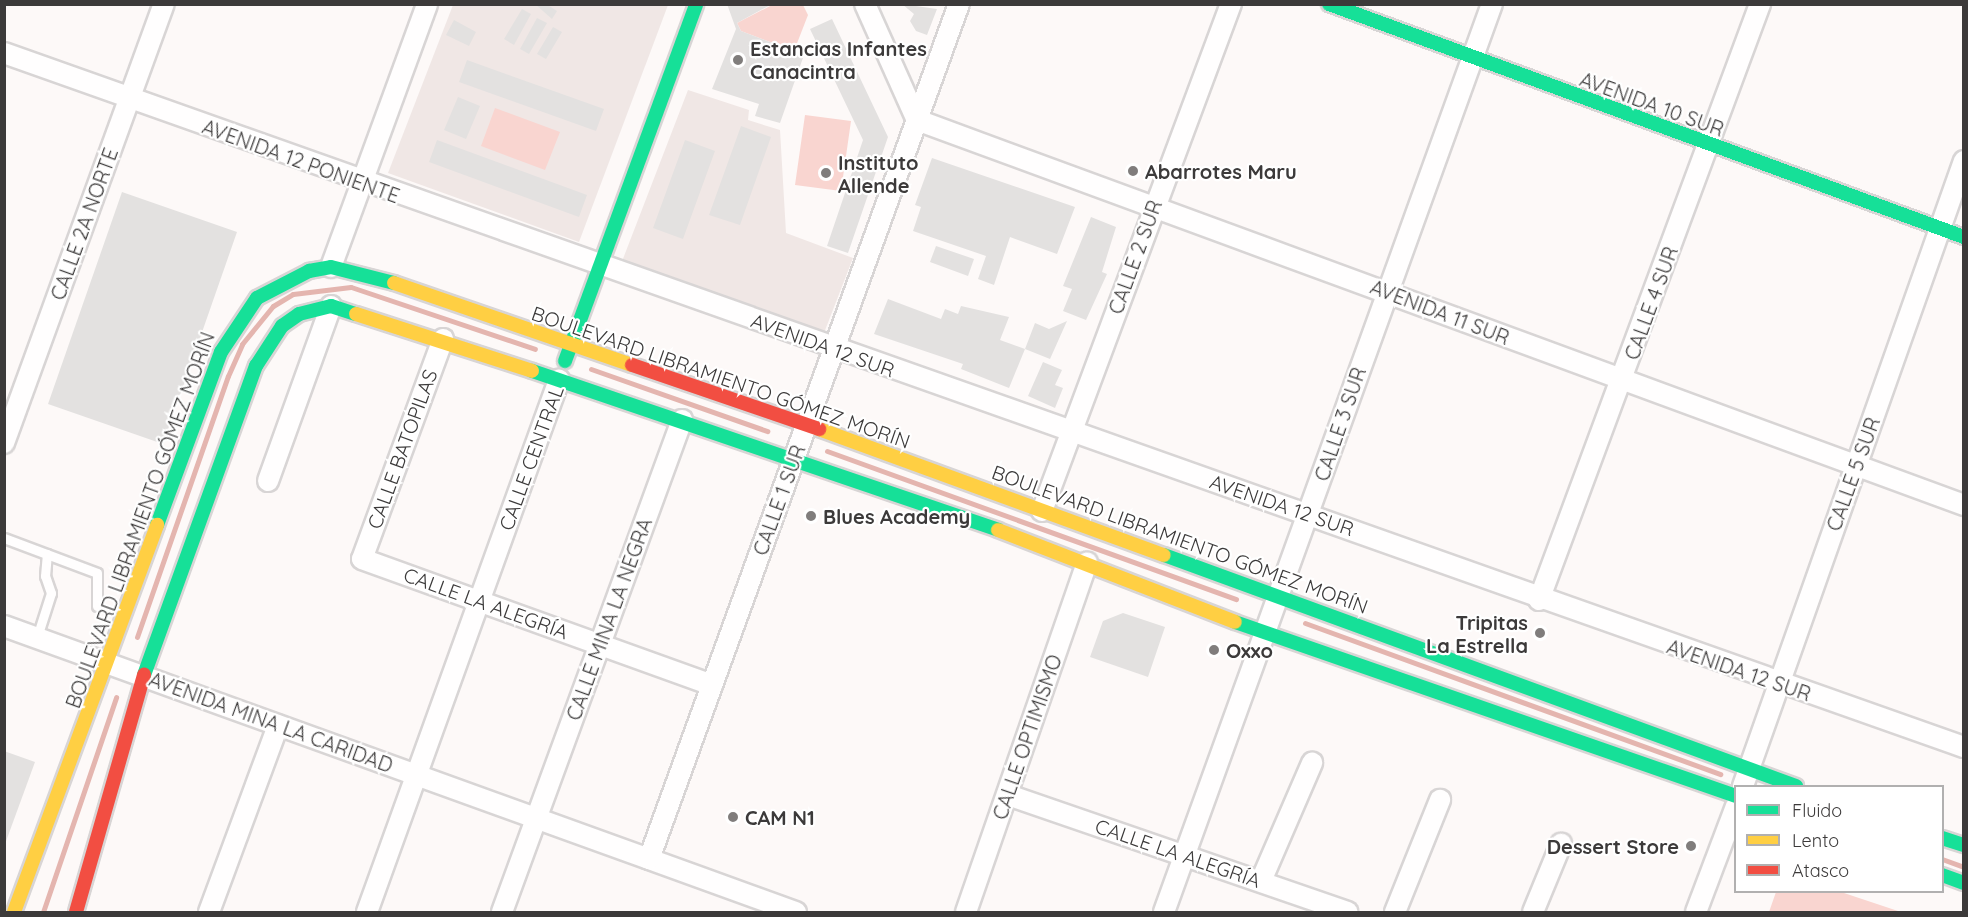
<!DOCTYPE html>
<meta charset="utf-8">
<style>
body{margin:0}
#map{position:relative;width:1968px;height:917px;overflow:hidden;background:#fdf9f8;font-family:Quicksand,sans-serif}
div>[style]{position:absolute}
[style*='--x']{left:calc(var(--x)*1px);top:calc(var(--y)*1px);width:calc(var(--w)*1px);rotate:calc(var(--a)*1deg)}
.built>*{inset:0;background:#f0e7e5}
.green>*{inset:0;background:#f9d5d0}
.stream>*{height:5px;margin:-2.5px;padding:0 2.5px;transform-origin:2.5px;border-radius:2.5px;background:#e4b5af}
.building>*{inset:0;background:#e3e1e0}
.roads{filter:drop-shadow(2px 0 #d8d5d5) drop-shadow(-2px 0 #d8d5d5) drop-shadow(0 2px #d8d5d5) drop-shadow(0 -2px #d8d5d5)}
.lane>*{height:9px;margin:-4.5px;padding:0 4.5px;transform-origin:4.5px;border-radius:4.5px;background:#fffefe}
.street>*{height:20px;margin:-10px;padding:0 10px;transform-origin:10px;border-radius:10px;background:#fffefe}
.fast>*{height:14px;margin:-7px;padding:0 7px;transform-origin:7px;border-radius:7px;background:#16e098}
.slow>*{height:14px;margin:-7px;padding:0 7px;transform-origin:7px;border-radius:7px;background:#ffcf43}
.jam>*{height:14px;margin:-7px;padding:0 7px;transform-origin:7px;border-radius:7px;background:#f24e42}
.dots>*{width:16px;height:16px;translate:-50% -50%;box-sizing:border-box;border:3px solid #fff;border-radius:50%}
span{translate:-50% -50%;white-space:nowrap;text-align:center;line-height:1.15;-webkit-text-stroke:4.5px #fff;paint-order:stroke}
.poi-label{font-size:20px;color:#3c3a3a;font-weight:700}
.left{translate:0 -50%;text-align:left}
.right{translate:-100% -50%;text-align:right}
.street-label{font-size:20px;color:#3c3a3a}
.frame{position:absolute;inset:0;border:6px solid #3c3a3a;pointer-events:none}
.legend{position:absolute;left:1734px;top:785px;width:210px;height:108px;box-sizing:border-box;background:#fff;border:2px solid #b1b0b0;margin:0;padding:8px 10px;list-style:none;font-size:18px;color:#3c3a3a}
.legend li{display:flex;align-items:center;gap:12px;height:30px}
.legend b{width:30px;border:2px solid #b1b0b0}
</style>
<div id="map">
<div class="built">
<div style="clip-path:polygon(453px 5px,668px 5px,579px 242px,388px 173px)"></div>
<div style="clip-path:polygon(688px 90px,749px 110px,748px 120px,780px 130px,786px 233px,853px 258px,824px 333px,621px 264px)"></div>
</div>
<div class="green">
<div style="clip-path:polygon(772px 5px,803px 5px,808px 15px,794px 51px,741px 31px,737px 23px)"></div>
<div style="clip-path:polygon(495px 108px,560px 132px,545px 170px,481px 146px)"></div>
<div style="clip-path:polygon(805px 115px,851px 121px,841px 191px,795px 185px)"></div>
<div style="clip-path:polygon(1776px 892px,1841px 892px,1901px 912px,1769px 912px)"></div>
</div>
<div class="stream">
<div style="--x:591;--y:369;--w:187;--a:19.4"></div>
<div style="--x:827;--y:451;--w:435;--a:19.9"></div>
<div style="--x:1305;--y:623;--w:442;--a:20"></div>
<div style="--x:137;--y:637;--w:276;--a:-70.8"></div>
<div style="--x:228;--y:376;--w:35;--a:-66"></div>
<div style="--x:242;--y:344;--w:49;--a:-50.8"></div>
<div style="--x:273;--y:306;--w:23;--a:-31"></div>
<div style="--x:293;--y:294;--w:58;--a:-6.9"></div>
<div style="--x:351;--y:287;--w:194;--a:18.6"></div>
<div style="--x:1942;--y:859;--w:23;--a:20"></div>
<div style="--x:43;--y:912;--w:227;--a:-71.2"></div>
</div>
<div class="building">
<div style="clip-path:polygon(535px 4px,546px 4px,557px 11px,552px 19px)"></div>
<div style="clip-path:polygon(727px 4px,772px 4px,737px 23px,741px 31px,804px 55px,780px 123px,755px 116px,759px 104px,712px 89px,736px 29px)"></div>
<div style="clip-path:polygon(902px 4px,937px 9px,927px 35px,916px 31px,910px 21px,914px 14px)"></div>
<div style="clip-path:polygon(522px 9px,531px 14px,514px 45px,504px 39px)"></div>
<div style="clip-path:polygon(537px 18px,547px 23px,529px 54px,520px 49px)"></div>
<div style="clip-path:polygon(832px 19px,888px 137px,848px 253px,827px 246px,863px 140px,810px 29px)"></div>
<div style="clip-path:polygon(454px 20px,476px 32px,469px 46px,446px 35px)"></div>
<div style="clip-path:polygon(553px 27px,562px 32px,546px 59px,537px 54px)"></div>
<div style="clip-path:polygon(467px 60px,604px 109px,596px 131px,459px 82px)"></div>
<div style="clip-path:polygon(458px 97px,480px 106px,466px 139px,444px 130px)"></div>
<div style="clip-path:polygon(741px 126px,771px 137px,740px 225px,709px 215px)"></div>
<div style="clip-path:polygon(437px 140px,587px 195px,579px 217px,429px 162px)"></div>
<div style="clip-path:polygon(685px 140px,715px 151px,683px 239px,653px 228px)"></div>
<div style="clip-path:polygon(932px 158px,1075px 207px,1057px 254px,1010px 237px,994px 285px,978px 279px,986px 256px,913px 231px,921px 207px,915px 205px)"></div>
<div style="clip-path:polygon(122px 192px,237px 232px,163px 444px,48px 404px)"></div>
<div style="clip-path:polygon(1091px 217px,1116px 227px,1102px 272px,1107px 274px,1086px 320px,1063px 311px,1072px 289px,1063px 286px)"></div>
<div style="clip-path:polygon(936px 246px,974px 259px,968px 276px,930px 262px)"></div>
<div style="clip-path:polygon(888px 299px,941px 319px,945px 309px,958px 314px,961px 306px,1009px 317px,1000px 340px,1025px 349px,1009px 388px,961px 369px,963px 364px,874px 334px)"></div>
<div style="clip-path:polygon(1067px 321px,1050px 359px,1025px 349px,1035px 323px,1049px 329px)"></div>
<div style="clip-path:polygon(1043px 362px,1062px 370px,1055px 385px,1063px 388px,1055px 408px,1028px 396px)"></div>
<div style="clip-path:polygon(1123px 613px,1165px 627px,1148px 677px,1090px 657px,1103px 621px)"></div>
<div style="clip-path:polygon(4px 751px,35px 762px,5px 844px,4px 844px)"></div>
</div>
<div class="roads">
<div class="lane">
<div style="--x:4;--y:538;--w:99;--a:20.6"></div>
<div style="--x:97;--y:573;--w:33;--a:90"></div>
<div style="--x:37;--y:637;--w:46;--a:-72.3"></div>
<div style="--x:51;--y:593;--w:18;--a:-109"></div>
<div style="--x:45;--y:576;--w:22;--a:-85"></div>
</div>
<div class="street">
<div style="--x:865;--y:4;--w:127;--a:65.9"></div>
<div style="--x:917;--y:120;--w:1116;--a:20.19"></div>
<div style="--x:4;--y:53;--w:2079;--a:19.5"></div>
<div style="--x:331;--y:267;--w:280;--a:-69.9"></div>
<div style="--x:443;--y:339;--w:234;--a:110.2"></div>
<div style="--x:362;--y:559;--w:372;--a:19.8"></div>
<div style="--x:4;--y:443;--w:467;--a:-70"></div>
<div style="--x:268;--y:481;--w:186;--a:-70.2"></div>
<div style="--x:1042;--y:511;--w:541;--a:-69.56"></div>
<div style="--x:1539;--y:600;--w:636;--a:-69.65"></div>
<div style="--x:4;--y:626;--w:842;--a:19.86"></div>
<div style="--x:1743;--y:786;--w:663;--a:-70.53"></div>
<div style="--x:1008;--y:795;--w:359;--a:19"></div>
<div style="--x:649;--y:859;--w:909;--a:-70.07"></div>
<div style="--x:1261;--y:881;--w:129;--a:-66.6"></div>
<div style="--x:209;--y:912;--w:199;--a:-69.7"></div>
<div style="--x:367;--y:912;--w:566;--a:-70.16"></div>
<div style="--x:502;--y:912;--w:524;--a:-69.9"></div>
<div style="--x:966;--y:912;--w:370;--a:-70.9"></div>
<div style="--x:1164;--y:912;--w:965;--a:-70.14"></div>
<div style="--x:1395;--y:912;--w:121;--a:-68.1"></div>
<div style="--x:1533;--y:912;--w:74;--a:-67.6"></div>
<div style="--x:1696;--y:912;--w:113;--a:-69.3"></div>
</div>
<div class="fast">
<div style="--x:1329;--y:4;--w:676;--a:20.15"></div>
<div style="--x:565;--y:361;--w:380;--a:-69.8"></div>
<div style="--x:532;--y:371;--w:492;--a:18.8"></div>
<div style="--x:157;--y:525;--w:184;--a:-69.7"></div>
<div style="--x:221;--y:352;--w:65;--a:-56.3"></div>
<div style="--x:257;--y:298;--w:59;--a:-27.4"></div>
<div style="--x:309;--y:271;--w:22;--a:-10"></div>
<div style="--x:331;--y:267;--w:65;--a:14.3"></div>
<div style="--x:1164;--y:555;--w:673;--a:20.08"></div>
<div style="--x:1235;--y:622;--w:530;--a:19.15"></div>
<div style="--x:144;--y:675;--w:329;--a:-70.1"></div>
<div style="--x:256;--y:366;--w:48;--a:-57"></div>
<div style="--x:282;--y:326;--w:21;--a:-35"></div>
<div style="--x:299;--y:314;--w:33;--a:-14"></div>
<div style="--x:331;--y:306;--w:26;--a:18"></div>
<div style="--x:1942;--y:838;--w:23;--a:18"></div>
<div style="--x:1942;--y:875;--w:23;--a:20"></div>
</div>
<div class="slow">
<div style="--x:394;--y:283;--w:252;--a:19"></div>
<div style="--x:356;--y:314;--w:185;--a:17.9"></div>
<div style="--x:819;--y:429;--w:367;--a:20.1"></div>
<div style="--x:998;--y:530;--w:254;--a:21.2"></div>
<div style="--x:14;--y:912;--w:413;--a:-69.7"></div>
</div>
<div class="jam">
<div style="--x:632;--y:365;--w:198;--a:18.9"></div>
<div style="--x:76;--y:912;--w:247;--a:-74"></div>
</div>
</div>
<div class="dots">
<div style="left:738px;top:60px;background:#807d7c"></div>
<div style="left:1133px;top:171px;background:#807d7c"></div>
<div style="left:826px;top:173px;background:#807d7c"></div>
<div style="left:811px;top:516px;background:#807d7c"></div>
<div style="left:1540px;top:633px;background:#807d7c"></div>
<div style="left:1214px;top:650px;background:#807d7c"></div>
<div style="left:733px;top:817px;background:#807d7c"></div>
<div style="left:1691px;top:846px;background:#807d7c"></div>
</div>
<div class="poi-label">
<span class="left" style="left:750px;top:60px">Estancias Infantes<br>Canacintra</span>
<span class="left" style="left:838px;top:174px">Instituto<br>Allende</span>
<span class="left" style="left:1145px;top:171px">Abarrotes Maru</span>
<span class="left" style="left:823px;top:516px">Blues Academy</span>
<span class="right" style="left:1528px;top:634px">Tripitas<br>La Estrella</span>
<span class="left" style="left:1226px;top:650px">Oxxo</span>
<span class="left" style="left:745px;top:817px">CAM N1</span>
<span class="right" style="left:1679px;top:846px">Dessert Store</span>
</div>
<div class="street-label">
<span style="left:1652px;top:104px;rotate:20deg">AVENIDA 10 SUR</span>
<span style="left:301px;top:161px;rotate:20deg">AVENIDA 12 PONIENTE</span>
<span style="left:84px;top:224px;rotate:-70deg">CALLE 2A NORTE</span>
<span style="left:1135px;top:257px;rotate:-70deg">CALLE 2 SUR</span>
<span style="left:1651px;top:303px;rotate:-70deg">CALLE 4 SUR</span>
<span style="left:1440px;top:312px;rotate:21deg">AVENIDA 11 SUR</span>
<span style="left:823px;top:345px;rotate:20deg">AVENIDA 12 SUR</span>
<span style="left:721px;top:377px;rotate:19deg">BOULEVARD LIBRAMIENTO GÓMEZ MORÍN</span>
<span style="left:1340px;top:424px;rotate:-71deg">CALLE 3 SUR</span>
<span style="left:402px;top:449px;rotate:-70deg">CALLE BATOPILAS</span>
<span style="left:531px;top:458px;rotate:-70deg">CALLE CENTRAL</span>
<span style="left:1853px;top:474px;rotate:-70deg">CALLE 5 SUR</span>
<span style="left:779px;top:500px;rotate:-70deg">CALLE 1 SUR</span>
<span style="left:1282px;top:505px;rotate:19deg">AVENIDA 12 SUR</span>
<span style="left:140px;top:520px;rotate:-70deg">BOULEVARD LIBRAMIENTO GÓMEZ MORÍN</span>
<span style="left:1180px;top:539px;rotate:20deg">BOULEVARD LIBRAMIENTO GÓMEZ MORÍN</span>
<span style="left:486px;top:603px;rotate:20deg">CALLE LA ALEGRÍA</span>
<span style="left:609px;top:619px;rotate:-70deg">CALLE MINA LA NEGRA</span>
<span style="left:1739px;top:670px;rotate:19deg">AVENIDA 12 SUR</span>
<span style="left:271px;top:722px;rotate:20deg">AVENIDA MINA LA CARIDAD</span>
<span style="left:1027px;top:737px;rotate:-71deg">CALLE OPTIMISMO</span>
<span style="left:1178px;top:853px;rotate:19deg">CALLE LA ALEGRÍA</span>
</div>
<div class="frame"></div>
<ul class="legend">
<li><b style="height:8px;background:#16e098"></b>Fluido</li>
<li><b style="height:8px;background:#ffcf43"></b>Lento</li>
<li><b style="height:8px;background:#f24e42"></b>Atasco</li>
</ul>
</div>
